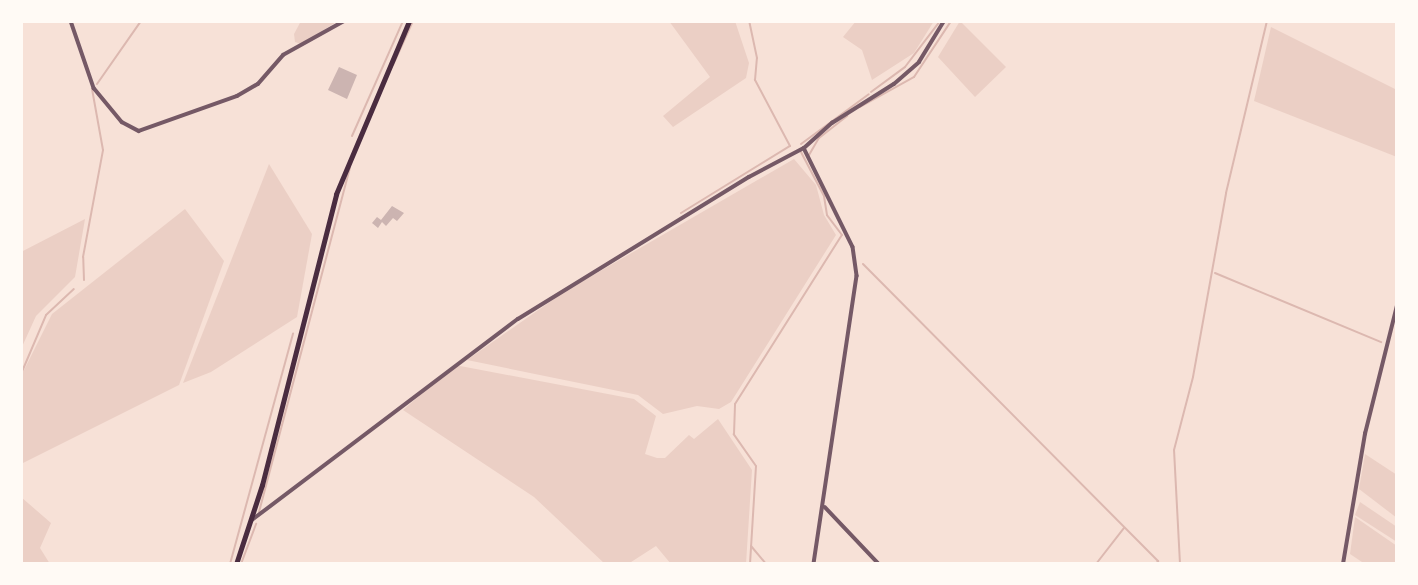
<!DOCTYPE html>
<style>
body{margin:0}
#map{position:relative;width:1418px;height:585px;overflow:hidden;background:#f7e1d7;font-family:"Zilla Slab",serif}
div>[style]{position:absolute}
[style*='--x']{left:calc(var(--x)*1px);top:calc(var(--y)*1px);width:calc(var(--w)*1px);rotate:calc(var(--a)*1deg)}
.green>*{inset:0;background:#ebcfc5}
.stream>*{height:2px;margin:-1px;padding:0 1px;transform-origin:1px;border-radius:1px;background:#dcb8b0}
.building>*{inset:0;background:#ccb4b1}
.minor>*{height:3.5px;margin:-1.75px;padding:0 1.75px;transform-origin:1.75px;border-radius:1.75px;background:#755966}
.secondary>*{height:5px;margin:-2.5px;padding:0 2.5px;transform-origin:2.5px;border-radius:2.5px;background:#4a2c40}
span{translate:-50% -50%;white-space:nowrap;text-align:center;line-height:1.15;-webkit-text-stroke:5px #fffaf5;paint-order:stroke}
.frame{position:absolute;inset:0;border:23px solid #fffaf5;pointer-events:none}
</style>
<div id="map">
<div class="green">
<div style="clip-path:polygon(301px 21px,338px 21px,301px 44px,295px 42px,294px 34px)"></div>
<div style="clip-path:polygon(669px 21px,735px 21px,749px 63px,746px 78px,673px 127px,663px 116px,710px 77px)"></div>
<div style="clip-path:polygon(856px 21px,934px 21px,914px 53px,872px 80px,862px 50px,843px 37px)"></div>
<div style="clip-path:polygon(960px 21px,1006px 67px,975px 97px,938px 57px)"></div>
<div style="clip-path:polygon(1271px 27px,1397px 90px,1397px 157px,1254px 101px)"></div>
<div style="clip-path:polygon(794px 159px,816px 185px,824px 215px,836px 235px,731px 402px,719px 409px,697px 406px,663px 414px,638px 395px,467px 360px,564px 292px)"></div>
<div style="clip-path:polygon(269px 164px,312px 234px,297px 317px,211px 372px,183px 383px)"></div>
<div style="clip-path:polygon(185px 209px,224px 261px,179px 385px,21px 464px,21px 376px,52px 314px)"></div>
<div style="clip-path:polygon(85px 219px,75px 277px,36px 316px,21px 349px,21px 252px)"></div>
<div style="clip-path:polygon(455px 365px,634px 399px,656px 416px,645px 454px,657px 458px,665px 458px,689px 435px,694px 439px,718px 419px,752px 470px,746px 564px,671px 564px,656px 546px,628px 564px,605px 564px,534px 497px,403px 410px)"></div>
<div style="clip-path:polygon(1365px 454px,1397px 475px,1397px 518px,1359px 489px)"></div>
<div style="clip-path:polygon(21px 497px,51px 523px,40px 548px,50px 564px,21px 564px)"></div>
<div style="clip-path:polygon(1360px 502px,1397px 527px,1397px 542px,1355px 515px)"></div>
<div style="clip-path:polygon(1355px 517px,1397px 546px,1397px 564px,1365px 564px,1350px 554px)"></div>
</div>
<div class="stream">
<div style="--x:393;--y:65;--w:48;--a:-65.6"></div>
<div style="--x:97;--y:84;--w:77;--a:-55.1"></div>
<div style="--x:871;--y:92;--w:42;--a:-36.3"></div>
<div style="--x:905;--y:67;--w:58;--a:-52.7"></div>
<div style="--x:860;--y:107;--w:62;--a:-29.1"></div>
<div style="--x:914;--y:77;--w:67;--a:-56.5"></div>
<div style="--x:352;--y:136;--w:126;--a:-66.1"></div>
<div style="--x:801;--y:144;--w:84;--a:-36.3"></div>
<div style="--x:809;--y:155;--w:20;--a:-60"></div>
<div style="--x:819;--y:138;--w:36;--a:-38"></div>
<div style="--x:681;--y:213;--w:128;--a:-31.6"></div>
<div style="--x:790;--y:146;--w:75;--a:-117.9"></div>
<div style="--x:755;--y:80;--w:22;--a:-85"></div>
<div style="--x:757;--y:58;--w:38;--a:-102"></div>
<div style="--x:863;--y:264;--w:419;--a:45.2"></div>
<div style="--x:1158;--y:561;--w:4;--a:124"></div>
<div style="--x:1215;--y:273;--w:180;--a:22.6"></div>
<div style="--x:84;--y:280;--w:23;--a:-92"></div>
<div style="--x:83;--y:257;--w:109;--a:-79.4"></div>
<div style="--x:103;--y:150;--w:62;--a:-100.2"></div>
<div style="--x:21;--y:374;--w:64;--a:-67"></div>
<div style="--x:46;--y:315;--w:38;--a:-43"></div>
<div style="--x:259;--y:512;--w:356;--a:-75.2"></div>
<div style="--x:751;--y:546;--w:23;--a:50"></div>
<div style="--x:230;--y:564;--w:239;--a:-74.7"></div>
<div style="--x:241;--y:564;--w:43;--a:-69.4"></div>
<div style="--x:750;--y:564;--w:98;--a:-86.5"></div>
<div style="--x:756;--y:466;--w:39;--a:-125"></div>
<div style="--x:734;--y:434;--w:30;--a:-88"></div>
<div style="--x:735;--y:404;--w:200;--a:-57.7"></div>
<div style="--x:842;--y:235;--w:25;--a:-127"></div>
<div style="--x:827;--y:215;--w:19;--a:-99"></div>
<div style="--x:824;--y:196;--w:50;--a:-117.6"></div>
<div style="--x:1096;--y:564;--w:46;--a:-52.1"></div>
<div style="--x:1180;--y:564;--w:114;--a:-93"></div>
<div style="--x:1174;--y:450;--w:75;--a:-75.4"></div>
<div style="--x:1193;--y:377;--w:187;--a:-79.8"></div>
<div style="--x:1226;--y:193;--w:177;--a:-76.6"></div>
</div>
<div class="building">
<div style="clip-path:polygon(339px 67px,357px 75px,347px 99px,328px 90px)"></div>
<div style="clip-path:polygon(392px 206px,404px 213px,397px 221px,393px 218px,386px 226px,382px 222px,378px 228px,372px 223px,377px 217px,381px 220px)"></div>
</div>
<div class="minor">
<div style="--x:71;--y:21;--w:71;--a:71.1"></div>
<div style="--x:94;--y:88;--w:44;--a:50.5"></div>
<div style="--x:122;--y:122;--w:19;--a:28"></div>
<div style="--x:139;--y:131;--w:104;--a:-19.7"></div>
<div style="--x:237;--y:96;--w:24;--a:-30"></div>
<div style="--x:258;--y:84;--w:38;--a:-49"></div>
<div style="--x:283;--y:55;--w:70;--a:-29.1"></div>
<div style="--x:804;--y:148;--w:110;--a:63.7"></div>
<div style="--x:853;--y:247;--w:29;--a:82"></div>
<div style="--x:857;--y:276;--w:291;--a:98.5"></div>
<div style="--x:825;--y:507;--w:79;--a:46.5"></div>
<div style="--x:252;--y:520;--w:333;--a:-37.1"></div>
<div style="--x:518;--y:319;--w:271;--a:-31.6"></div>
<div style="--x:749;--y:177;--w:62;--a:-27.8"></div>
<div style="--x:804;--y:148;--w:38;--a:-42"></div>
<div style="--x:832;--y:123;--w:73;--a:-32.2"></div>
<div style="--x:894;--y:84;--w:33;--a:-41"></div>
<div style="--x:919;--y:62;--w:48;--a:-58.6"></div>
<div style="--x:1343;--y:564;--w:132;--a:-80.4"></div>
<div style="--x:1365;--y:434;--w:132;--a:-76"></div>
</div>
<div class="secondary">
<div style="--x:236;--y:564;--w:83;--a:-71.8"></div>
<div style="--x:262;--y:485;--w:300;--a:-75.7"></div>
<div style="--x:336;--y:194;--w:188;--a:-67.1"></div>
</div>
<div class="frame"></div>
</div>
